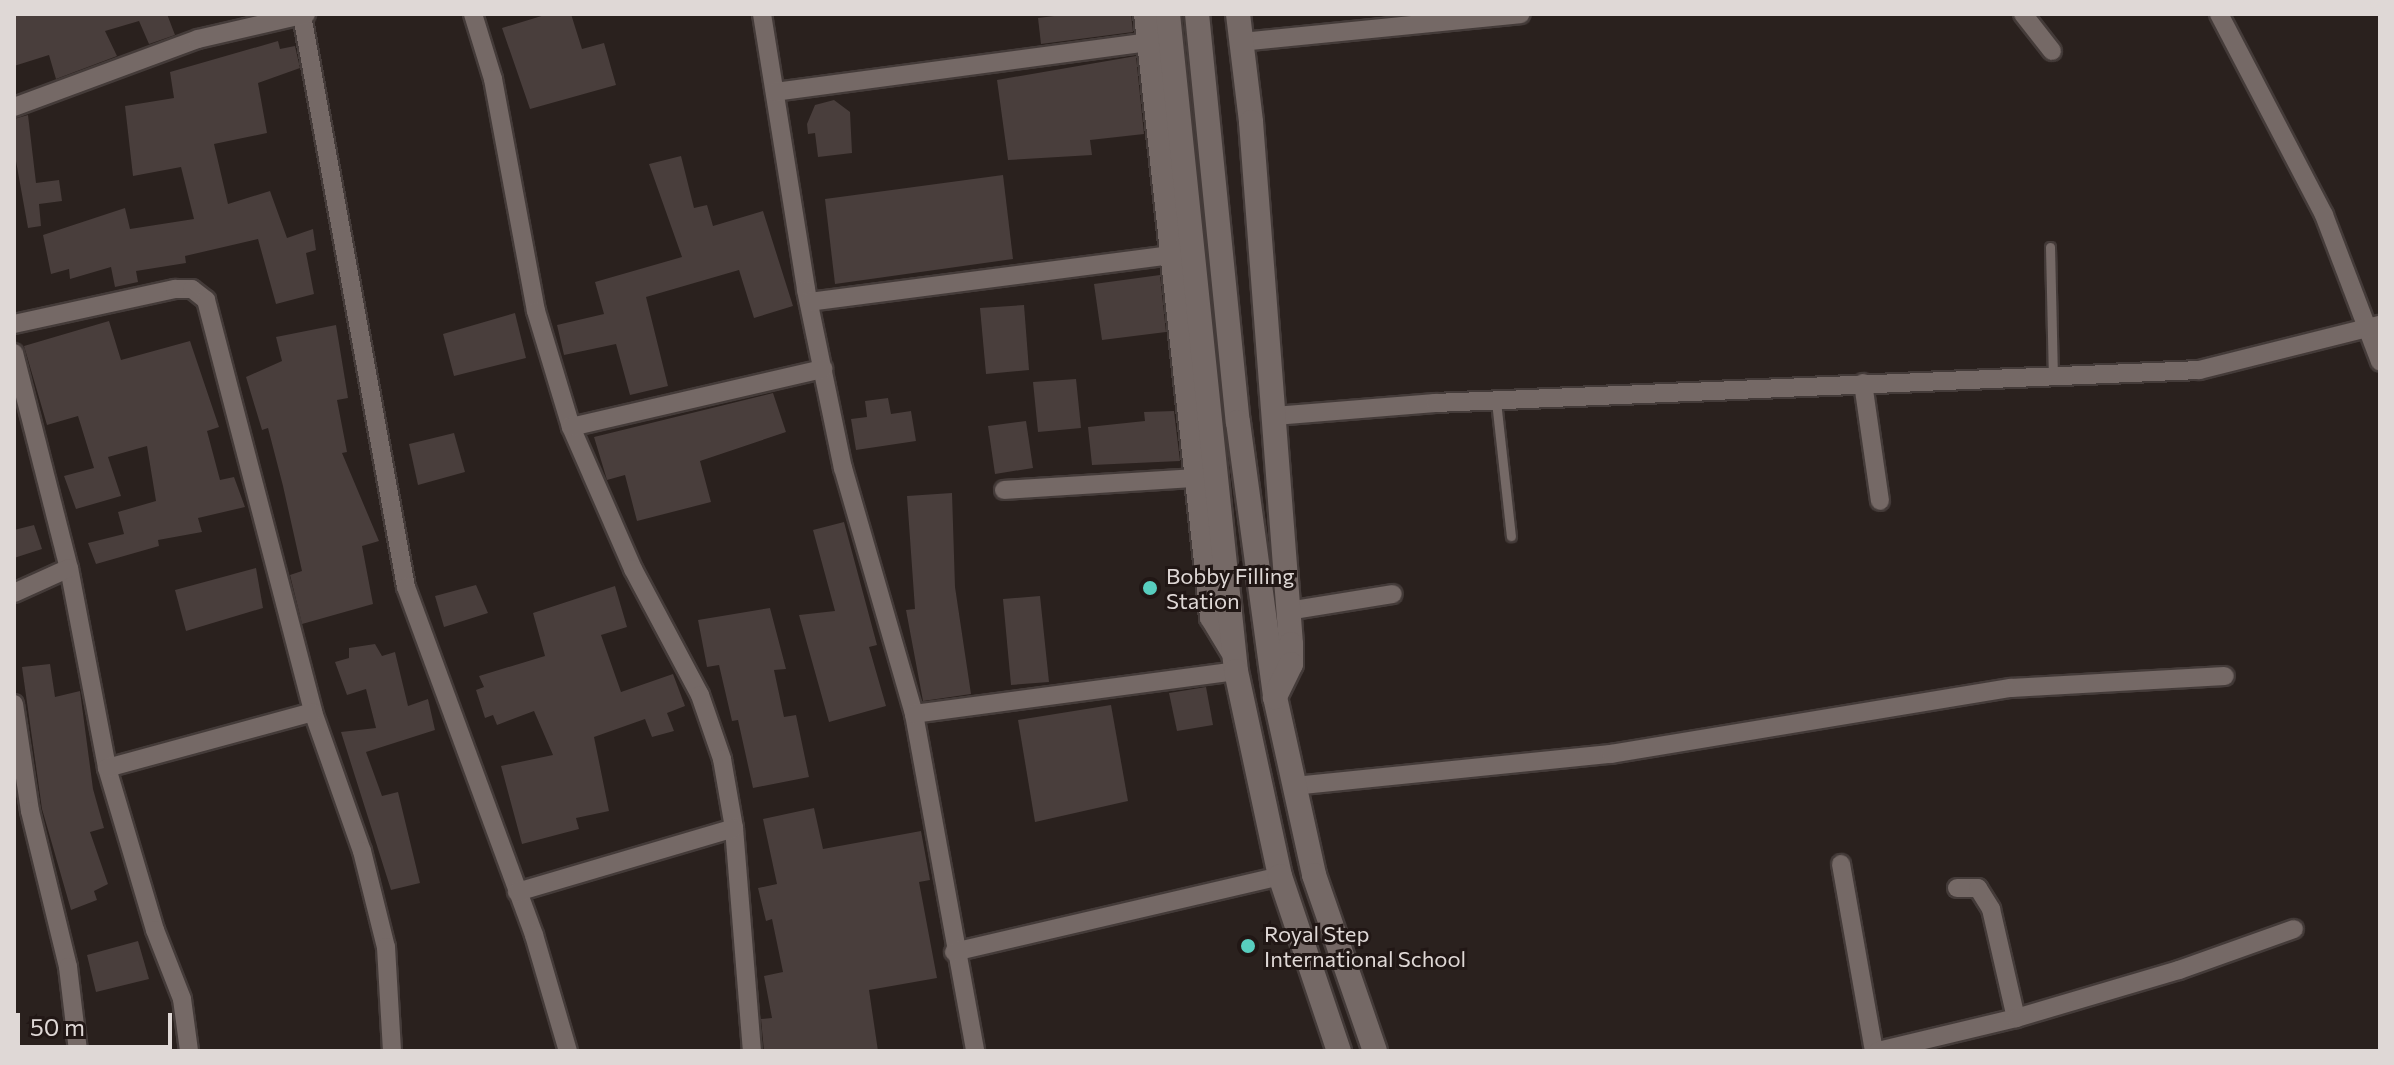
<!DOCTYPE html>
<style>
body{margin:0}
#map{position:relative;width:2394px;height:1065px;overflow:hidden;background:#2a211e;font-family:Commissioner,sans-serif}
div>[style]{position:absolute}
[style*='--x']{left:calc(var(--x)*1px);top:calc(var(--y)*1px);width:calc(var(--w)*1px);rotate:calc(var(--a)*1deg)}
.building>*{inset:0;background:#493e3c}
.roads{filter:drop-shadow(2px 0 #443b39) drop-shadow(-2px 0 #443b39) drop-shadow(0 2px #443b39) drop-shadow(0 -2px #443b39)}
.lane>*{height:9px;margin:-4.5px;padding:0 4.5px;transform-origin:4.5px;border-radius:4.5px;background:#756966}
.street>*{height:18px;margin:-9px;padding:0 9px;transform-origin:9px;border-radius:9px;background:#756966}
.secondary>*{height:24px;margin:-12px;padding:0 12px;transform-origin:12px;border-radius:12px;background:#756966}
.dots>*{width:22px;height:22px;translate:-50% -50%;box-sizing:border-box;border:4px solid #211715;border-radius:50%}
span{translate:-50% -50%;white-space:nowrap;text-align:center;line-height:1.15;-webkit-text-stroke:6px #211715;paint-order:stroke}
.poi-label{font-size:22px;color:#dfd8d6}
.left{translate:0 -50%;text-align:left}
.frame{position:absolute;inset:0;border:16px solid #dfd8d6;pointer-events:none}
.scale{position:absolute;left:16px;top:1013px;width:156px;height:36px;box-sizing:border-box;border:4px solid #dfd8d6;border-top:0;padding-left:10px;font-size:24px;line-height:28px;white-space:nowrap;color:#dfd8d6;-webkit-text-stroke:6px #211715;paint-order:stroke}
</style>
<div id="map">
<div class="building">
<div style="clip-path:polygon(14px 14px,167px 14px,175px 35px,149px 44px,139px 21px,105px 31px,117px 56px,56px 79px,49px 55px,14px 66px)"></div>
<div style="clip-path:polygon(548px 14px,571px 14px,582px 49px,604px 43px,616px 85px,530px 109px,502px 28px)"></div>
<div style="clip-path:polygon(1070px 14px,1131px 14px,1133px 32px,1041px 44px,1038px 18px)"></div>
<div style="clip-path:polygon(278px 41px,280px 49px,295px 46px,300px 68px,258px 83px,267px 133px,214px 144px,228px 204px,270px 191px,287px 238px,313px 229px,316px 250px,306px 253px,314px 294px,276px 304px,258px 239px,185px 256px,186px 263px,136px 271px,138px 282px,115px 287px,111px 267px,70px 279px,69px 269px,51px 274px,43px 235px,125px 208px,130px 229px,194px 219px,181px 167px,133px 176px,125px 106px,174px 98px,170px 72px)"></div>
<div style="clip-path:polygon(1136px 56px,1144px 134px,1090px 140px,1092px 155px,1008px 160px,997px 80px)"></div>
<div style="clip-path:polygon(834px 100px,850px 112px,852px 153px,818px 157px,815px 133px,808px 134px,807px 124px,815px 105px)"></div>
<div style="clip-path:polygon(28px 115px,36px 183px,59px 180px,62px 201px,39px 204px,41px 226px,28px 228px,14px 150px,14px 119px)"></div>
<div style="clip-path:polygon(681px 156px,694px 208px,707px 205px,713px 226px,763px 211px,793px 306px,754px 318px,739px 270px,646px 297px,668px 386px,630px 395px,616px 344px,564px 355px,557px 325px,604px 314px,595px 282px,682px 257px,649px 164px)"></div>
<div style="clip-path:polygon(1003px 175px,1013px 259px,835px 284px,825px 199px)"></div>
<div style="clip-path:polygon(1160px 275px,1166px 332px,1102px 340px,1094px 284px)"></div>
<div style="clip-path:polygon(1024px 305px,1029px 370px,986px 374px,980px 308px)"></div>
<div style="clip-path:polygon(515px 313px,526px 358px,454px 376px,443px 334px)"></div>
<div style="clip-path:polygon(109px 321px,121px 360px,190px 341px,219px 427px,207px 431px,220px 480px,234px 477px,245px 507px,198px 518px,202px 532px,158px 540px,159px 546px,96px 564px,88px 543px,124px 534px,118px 512px,156px 501px,147px 446px,108px 457px,121px 496px,76px 509px,64px 476px,94px 468px,78px 416px,47px 425px,24px 346px)"></div>
<div style="clip-path:polygon(336px 325px,348px 398px,337px 400px,347px 452px,342px 453px,379px 541px,362px 546px,373px 604px,302px 624px,290px 575px,302px 571px,283px 486px,268px 428px,262px 430px,246px 377px,282px 361px,276px 337px)"></div>
<div style="clip-path:polygon(1076px 379px,1081px 428px,1038px 432px,1033px 382px)"></div>
<div style="clip-path:polygon(773px 393px,786px 432px,700px 461px,711px 502px,637px 521px,625px 475px,607px 480px,594px 437px)"></div>
<div style="clip-path:polygon(888px 398px,891px 414px,911px 411px,916px 441px,856px 450px,851px 419px,867px 417px,865px 401px)"></div>
<div style="clip-path:polygon(1174px 411px,1180px 461px,1092px 465px,1088px 427px,1145px 421px,1144px 412px)"></div>
<div style="clip-path:polygon(1026px 421px,1033px 468px,995px 474px,988px 426px)"></div>
<div style="clip-path:polygon(454px 433px,465px 472px,418px 485px,409px 444px)"></div>
<div style="clip-path:polygon(952px 493px,955px 587px,971px 694px,923px 701px,906px 610px,915px 609px,907px 496px)"></div>
<div style="clip-path:polygon(844px 522px,877px 645px,869px 647px,886px 706px,829px 722px,799px 615px,835px 611px,813px 530px)"></div>
<div style="clip-path:polygon(34px 525px,42px 549px,14px 558px,14px 530px)"></div>
<div style="clip-path:polygon(256px 568px,263px 608px,186px 631px,175px 590px)"></div>
<div style="clip-path:polygon(476px 585px,488px 613px,444px 627px,435px 596px)"></div>
<div style="clip-path:polygon(615px 586px,627px 627px,601px 635px,621px 692px,673px 674px,685px 706px,667px 713px,674px 731px,652px 737px,645px 719px,594px 737px,609px 811px,576px 818px,579px 829px,522px 844px,501px 766px,553px 755px,534px 711px,497px 725px,493px 715px,485px 718px,476px 690px,484px 687px,479px 676px,545px 656px,533px 613px)"></div>
<div style="clip-path:polygon(1040px 596px,1049px 682px,1011px 685px,1003px 599px)"></div>
<div style="clip-path:polygon(770px 608px,786px 669px,774px 670px,784px 717px,796px 715px,809px 777px,753px 788px,738px 720px,732px 721px,719px 665px,707px 667px,698px 620px)"></div>
<div style="clip-path:polygon(375px 644px,382px 656px,395px 652px,408px 706px,428px 699px,435px 730px,366px 752px,382px 796px,398px 792px,420px 883px,391px 890px,341px 732px,376px 728px,366px 689px,347px 695px,335px 662px,349px 658px,349px 648px)"></div>
<div style="clip-path:polygon(50px 664px,55px 697px,80px 691px,93px 789px,104px 828px,90px 832px,108px 884px,94px 891px,97px 900px,71px 910px,42px 809px,22px 667px)"></div>
<div style="clip-path:polygon(1206px 687px,1213px 725px,1177px 731px,1169px 693px)"></div>
<div style="clip-path:polygon(1111px 705px,1128px 801px,1035px 822px,1018px 720px)"></div>
<div style="clip-path:polygon(814px 808px,823px 849px,921px 831px,930px 880px,919px 882px,937px 978px,869px 990px,878px 1051px,764px 1051px,761px 1019px,772px 1018px,764px 976px,783px 972px,772px 919px,766px 921px,758px 888px,777px 884px,763px 819px)"></div>
<div style="clip-path:polygon(138px 941px,149px 979px,96px 992px,87px 955px)"></div>
</div>
<div class="roads">
<div class="lane">
<div style="--x:2050;--y:247;--w:129;--a:88.7"></div>
<div style="--x:1496;--y:401;--w:136;--a:83.7"></div>
</div>
<div class="street">
<div style="--x:473;--y:14;--w:68;--a:72.9"></div>
<div style="--x:493;--y:79;--w:236;--a:79.5"></div>
<div style="--x:536;--y:311;--w:121;--a:73.2"></div>
<div style="--x:571;--y:427;--w:155;--a:66.4"></div>
<div style="--x:633;--y:569;--w:143;--a:62"></div>
<div style="--x:700;--y:695;--w:68;--a:71"></div>
<div style="--x:722;--y:759;--w:70;--a:80.1"></div>
<div style="--x:734;--y:828;--w:224;--a:85.4"></div>
<div style="--x:762;--y:14;--w:279;--a:80.9"></div>
<div style="--x:806;--y:290;--w:182;--a:78.3"></div>
<div style="--x:843;--y:468;--w:256;--a:73.9"></div>
<div style="--x:914;--y:714;--w:342;--a:79.7"></div>
<div style="--x:2023;--y:14;--w:47;--a:51.9"></div>
<div style="--x:2219;--y:14;--w:227;--a:62.4"></div>
<div style="--x:2324;--y:215;--w:157;--a:69.1"></div>
<div style="--x:302;--y:15;--w:581;--a:79.7"></div>
<div style="--x:406;--y:587;--w:371;--a:69.8"></div>
<div style="--x:534;--y:935;--w:121;--a:73.7"></div>
<div style="--x:1241;--y:42;--w:281;--a:-5.7"></div>
<div style="--x:775;--y:92;--w:377;--a:-7.6"></div>
<div style="--x:14;--y:107;--w:196;--a:-20.3"></div>
<div style="--x:198;--y:39;--w:111;--a:-13"></div>
<div style="--x:809;--y:302;--w:366;--a:-7.4"></div>
<div style="--x:14;--y:324;--w:165;--a:-12.3"></div>
<div style="--x:175;--y:289;--w:17;--a:0"></div>
<div style="--x:192;--y:289;--w:18;--a:38"></div>
<div style="--x:206;--y:300;--w:426;--a:75.4"></div>
<div style="--x:313;--y:712;--w:147;--a:70.6"></div>
<div style="--x:362;--y:851;--w:99;--a:76"></div>
<div style="--x:386;--y:947;--w:104;--a:86.7"></div>
<div style="--x:14;--y:353;--w:222;--a:75.7"></div>
<div style="--x:69;--y:568;--w:204;--a:79.2"></div>
<div style="--x:107;--y:768;--w:169;--a:73.5"></div>
<div style="--x:155;--y:930;--w:74;--a:68.6"></div>
<div style="--x:182;--y:999;--w:52;--a:82.3"></div>
<div style="--x:1863;--y:383;--w:119;--a:81.8"></div>
<div style="--x:1274;--y:416;--w:162;--a:-4.6"></div>
<div style="--x:1435;--y:403;--w:765;--a:-2.47"></div>
<div style="--x:2199;--y:370;--w:187;--a:-14"></div>
<div style="--x:571;--y:427;--w:259;--a:-13"></div>
<div style="--x:1004;--y:490;--w:192;--a:-3.6"></div>
<div style="--x:14;--y:593;--w:60;--a:-24.4"></div>
<div style="--x:1288;--y:611;--w:106;--a:-9.2"></div>
<div style="--x:14;--y:704;--w:108;--a:81.5"></div>
<div style="--x:30;--y:811;--w:161;--a:76.3"></div>
<div style="--x:68;--y:967;--w:85;--a:83.2"></div>
<div style="--x:914;--y:714;--w:325;--a:-7.6"></div>
<div style="--x:107;--y:768;--w:213;--a:-15.2"></div>
<div style="--x:1294;--y:786;--w:319;--a:-5.8"></div>
<div style="--x:1611;--y:754;--w:405;--a:-9.4"></div>
<div style="--x:2011;--y:688;--w:214;--a:-3.2"></div>
<div style="--x:1841;--y:864;--w:190;--a:80"></div>
<div style="--x:1957;--y:888;--w:21;--a:0"></div>
<div style="--x:1978;--y:888;--w:25;--a:58"></div>
<div style="--x:1991;--y:909;--w:112;--a:77.1"></div>
<div style="--x:517;--y:892;--w:226;--a:-16.4"></div>
<div style="--x:954;--y:952;--w:335;--a:-13.1"></div>
<div style="--x:1878;--y:1051;--w:142;--a:-13.4"></div>
<div style="--x:2016;--y:1018;--w:170;--a:-16.4"></div>
<div style="--x:2179;--y:970;--w:122;--a:-19.6"></div>
</div>
<div class="secondary">
<div style="--x:1146;--y:14;--w:607;--a:83.75"></div>
<div style="--x:1212;--y:617;--w:39;--a:59"></div>
<div style="--x:1168;--y:14;--w:661;--a:84.09"></div>
<div style="--x:1236;--y:671;--w:210;--a:77.9"></div>
<div style="--x:1280;--y:876;--w:185;--a:71.4"></div>
<div style="--x:1197;--y:14;--w:410;--a:84.3"></div>
<div style="--x:1238;--y:422;--w:277;--a:82.3"></div>
<div style="--x:1275;--y:697;--w:182;--a:77.6"></div>
<div style="--x:1314;--y:875;--w:186;--a:70.9"></div>
<div style="--x:1238;--y:14;--w:109;--a:83.1"></div>
<div style="--x:1251;--y:122;--w:524;--a:85.62"></div>
<div style="--x:1291;--y:644;--w:20;--a:90"></div>
<div style="--x:1291;--y:664;--w:37;--a:116"></div>
</div>
</div>
<div class="dots">
<div style="left:1150px;top:588px;background:#58cebf"></div>
<div style="left:1248px;top:946px;background:#58cebf"></div>
</div>
<div class="poi-label">
<span class="left" style="left:1166px;top:588px">Bobby Filling<br>Station</span>
<span class="left" style="left:1264px;top:946px">Royal Step<br>International School</span>
</div>
<div class="frame"></div>
<div class="scale">50 m</div>
</div>
